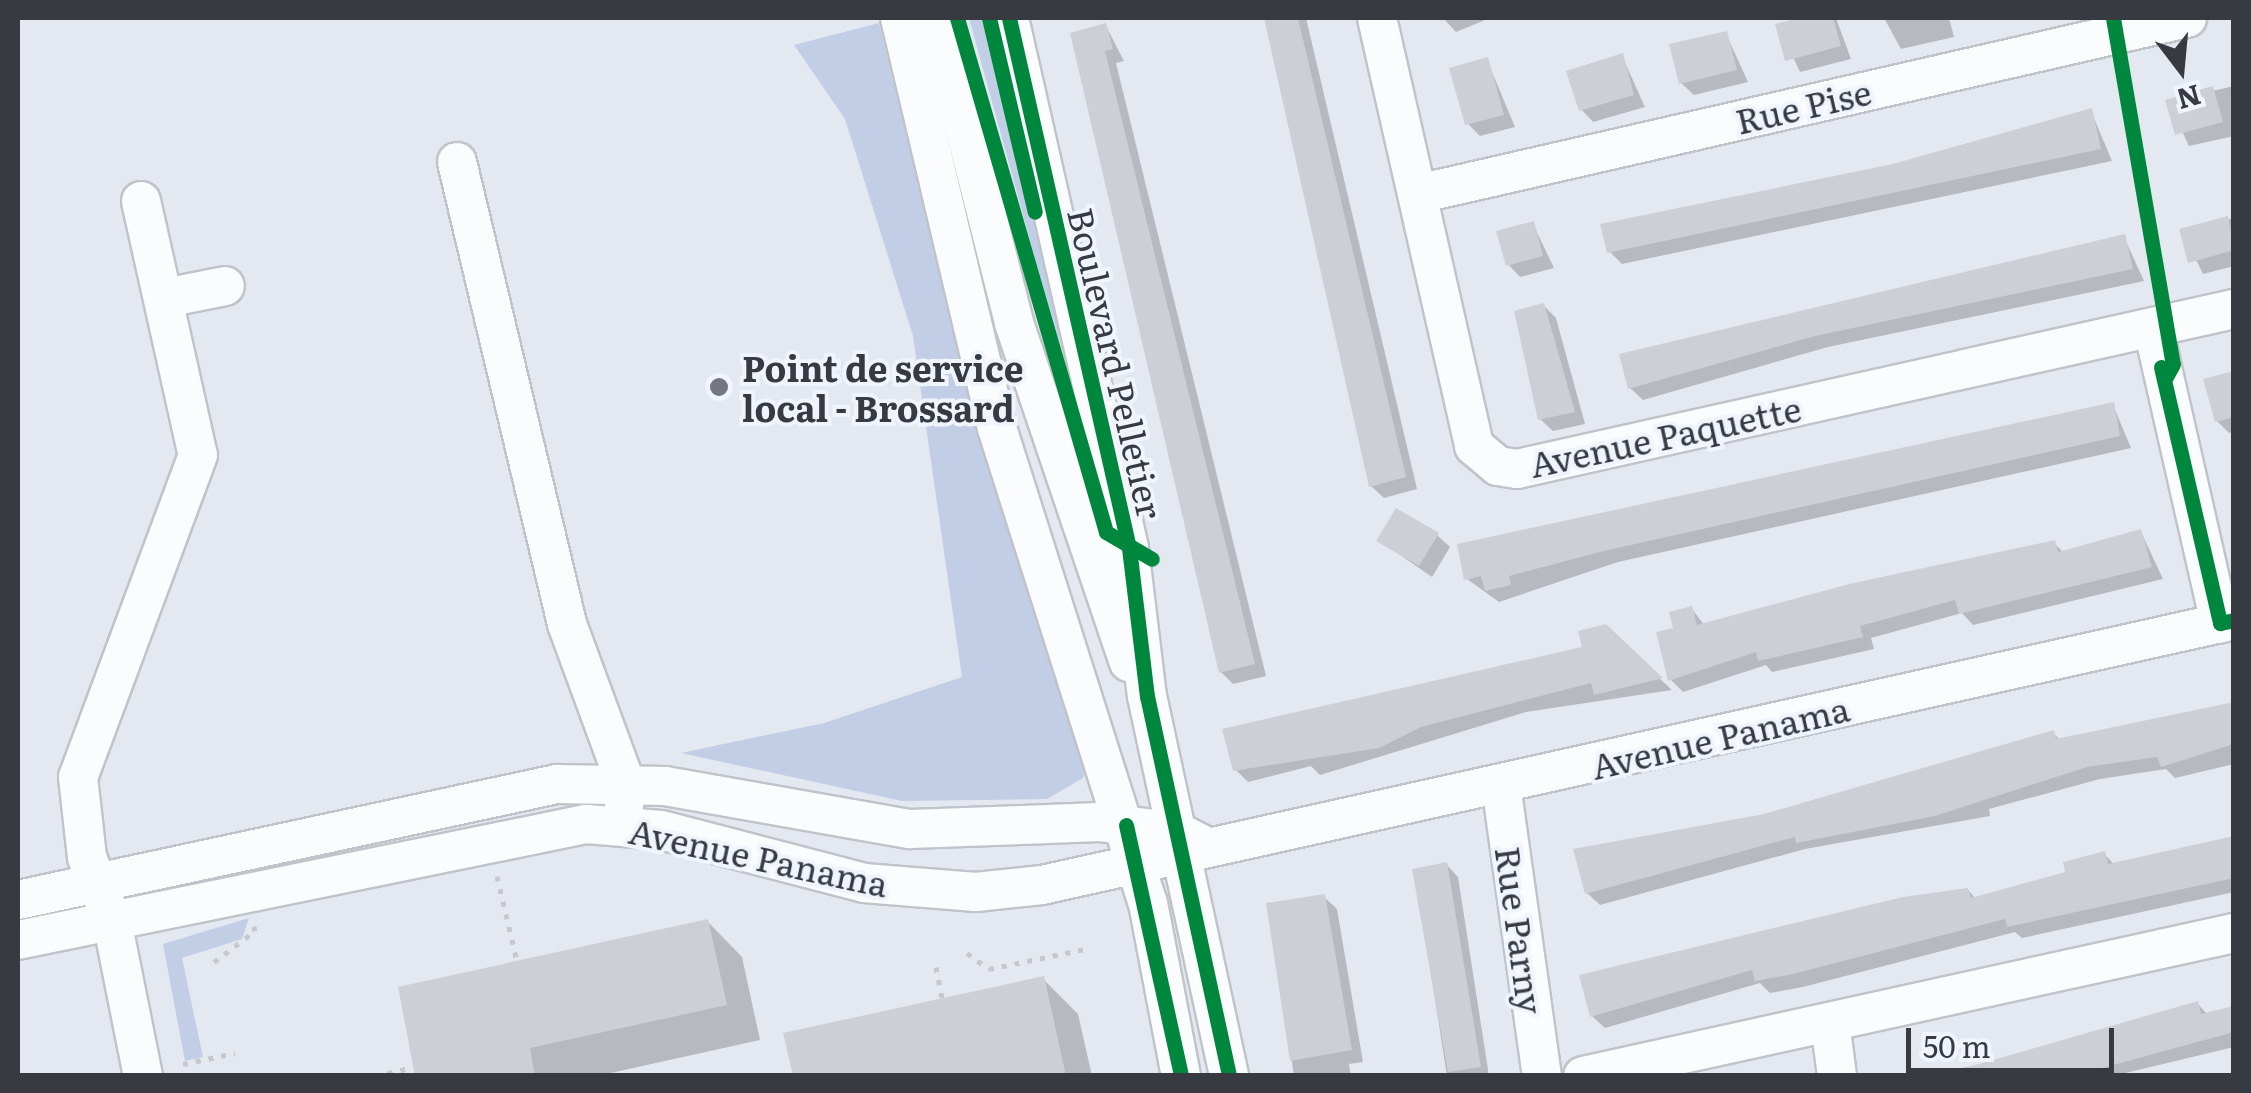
<!DOCTYPE html>
<style>
body{margin:0}
#map{position:relative;width:2251px;height:1093px;overflow:hidden;background:#e4e8f1;font-family:Literata,serif}
div>[style]{position:absolute}
[style*='--x']{left:calc(var(--x)*1px);top:calc(var(--y)*1px);width:calc(var(--w)*1px);rotate:calc(var(--a)*1deg)}
.green>*{inset:0;background:#c2cee6}
.shadow>*{inset:0;background:#0003}
.building>*{inset:0;background:#cccfd6}
.path>*{height:5px;margin-top:-2.5px;transform-origin:0;background:repeating-linear-gradient(90deg,#c7c8cb 0 5px,transparent 0 13px)}
.roads{filter:drop-shadow(2px 0 #c0c4ca) drop-shadow(-2px 0 #c0c4ca) drop-shadow(0 2px #c0c4ca) drop-shadow(0 -2px #c0c4ca)}
.minor>*{height:38px;margin:-19px;padding:0 19px;transform-origin:19px;border-radius:19px;background:#fbfcfd}
.cycleway>*{height:15px;margin:-7.5px;padding:0 7.5px;transform-origin:7.5px;border-radius:7.5px;background:#00873e}
.dots>*{width:28px;height:28px;translate:-50% -50%;box-sizing:border-box;border:5px solid #eff4fd;border-radius:50%}
span{translate:-50% -50%;white-space:nowrap;text-align:center;line-height:1.15;-webkit-text-stroke:8px #eff4fd;paint-order:stroke}
.street-label{font-size:35px;color:#373a41}
.poi-label{font-size:35px;color:#373a41;font-weight:700}
.left{translate:0 -50%;text-align:left}
.frame{position:absolute;inset:0;border:20px solid #373a41;pointer-events:none}
.north{position:absolute;left:2131px;top:20px;width:100px;height:100px;-webkit-text-stroke:8px #eff4fd;paint-order:stroke;rotate:164deg;font-size:28px;font-weight:700;line-height:40px;text-align:center;color:#373a41}
.north::after{content:'';display:block;margin:auto;width:35px;height:45px;background:#373a41;clip-path:polygon(50% 0,100% 100%,50% 72%,0 100%)}
.scale{position:absolute;left:1906px;top:1028px;width:208px;height:45px;box-sizing:border-box;border:5px solid #373a41;border-top:0;padding-left:12px;font-size:30px;line-height:35px;white-space:nowrap;color:#373a41;-webkit-text-stroke:8px #eff4fd;paint-order:stroke}
</style>
<div id="map">
<div class="green">
<div style="clip-path:polygon(969px 18px,994px 18px,1098px 468px,1039px 273px)"></div>
<div style="clip-path:polygon(879px 23px,974px 415px,1088px 763px,1083px 778px,1047px 799px,902px 801px,681px 753px,824px 723px,962px 677px,913px 336px,845px 119px,794px 45px)"></div>
<div style="clip-path:polygon(249px 918px,242px 939px,182px 958px,203px 1057px,185px 1061px,163px 944px)"></div>
</div>
<div class="shadow">
<div style="clip-path:polygon(1265px 18px,1306px 18px,1417px 489px,1384px 498px,1371px 486px)"></div>
<div style="clip-path:polygon(1490px 18px,1456px 32px,1443px 18px)"></div>
<div style="clip-path:polygon(1808px 18px,1836px 18px,1851px 59px,1800px 72px,1778px 25px)"></div>
<div style="clip-path:polygon(1884px 18px,1949px 18px,1954px 37px,1901px 49px)"></div>
<div style="clip-path:polygon(1106px 26px,1124px 61px,1116px 63px,1266px 676px,1233px 684px,1221px 672px,1073px 35px)"></div>
<div style="clip-path:polygon(1726px 34px,1748px 82px,1694px 95px,1681px 83px)"></div>
<div style="clip-path:polygon(1622px 56px,1645px 107px,1593px 122px,1581px 109px)"></div>
<div style="clip-path:polygon(1487px 60px,1515px 127px,1480px 136px,1468px 124px)"></div>
<div style="clip-path:polygon(2234px 86px,2234px 136px,2189px 146px,2168px 101px)"></div>
<div style="clip-path:polygon(2091px 111px,2112px 161px,1622px 264px,1610px 252px)"></div>
<div style="clip-path:polygon(2234px 218px,2234px 266px,2203px 274px,2182px 231px)"></div>
<div style="clip-path:polygon(1533px 224px,1554px 268px,1520px 277px,1508px 264px)"></div>
<div style="clip-path:polygon(2124px 237px,2144px 281px,1828px 347px,1643px 400px,1630px 388px)"></div>
<div style="clip-path:polygon(1543px 305px,1556px 318px,1585px 424px,1553px 431px,1540px 419px)"></div>
<div style="clip-path:polygon(2234px 373px,2234px 432px,2229px 433px,2217px 421px)"></div>
<div style="clip-path:polygon(2113px 405px,2131px 448px,1618px 562px,1499px 602px,1467px 579px)"></div>
<div style="clip-path:polygon(2141px 532px,2163px 579px,1973px 625px,1962px 613px,1871px 638px,1874px 649px,1772px 672px,1766px 665px,1683px 692px,1671px 680px,1659px 633px,1676px 629px,1692px 609px,1705px 626px,2054px 543px,2064px 553px)"></div>
<div style="clip-path:polygon(1437px 535px,1450px 547px,1432px 577px,1380px 541px)"></div>
<div style="clip-path:polygon(1605px 627px,1672px 690px,1526px 712px,1320px 775px,1311px 766px,1248px 782px,1236px 770px,1585px 649px)"></div>
<div style="clip-path:polygon(2234px 705px,2234px 764px,2175px 778px,2166px 769px,2100px 779px,1989px 809px,1990px 816px,1805px 849px,1600px 905px,1587px 893px,1765px 817px,2053px 733px,2061px 741px)"></div>
<div style="clip-path:polygon(2234px 839px,2234px 892px,2022px 938px,2015px 932px,1803px 987px,1770px 993px,1760px 983px,1605px 1028px,1592px 1016px,1968px 890px,1976px 899px,2068px 874px,2104px 854px,2115px 865px)"></div>
<div style="clip-path:polygon(1446px 864px,1458px 877px,1489px 1076px,1447px 1076px,1415px 871px)"></div>
<div style="clip-path:polygon(1324px 897px,1337px 909px,1363px 1062px,1349px 1064px,1351px 1076px,1294px 1076px,1269px 906px)"></div>
<div style="clip-path:polygon(708px 922px,742px 957px,760px 1040px,597px 1076px,418px 1076px)"></div>
<div style="clip-path:polygon(1043px 979px,1078px 1014px,1092px 1076px,795px 1076px)"></div>
<div style="clip-path:polygon(2197px 1003px,2208px 1015px,2234px 1009px,2234px 1047px,2113px 1076px,1917px 1076px,2001px 1061px)"></div>
</div>
<div class="building">
<div style="clip-path:polygon(1264px 18px,1298px 18px,1406px 477px,1369px 487px)"></div>
<div style="clip-path:polygon(1798px 18px,1833px 18px,1841px 46px,1785px 61px,1775px 24px)"></div>
<div style="clip-path:polygon(1106px 23px,1113px 49px,1105px 51px,1255px 664px,1219px 673px,1070px 33px)"></div>
<div style="clip-path:polygon(1727px 31px,1737px 70px,1679px 84px,1669px 44px)"></div>
<div style="clip-path:polygon(1623px 53px,1634px 95px,1579px 111px,1566px 71px)"></div>
<div style="clip-path:polygon(1488px 57px,1504px 115px,1465px 125px,1449px 68px)"></div>
<div style="clip-path:polygon(2213px 86px,2223px 122px,2175px 135px,2165px 100px)"></div>
<div style="clip-path:polygon(2092px 108px,2101px 149px,1607px 253px,1600px 224px,1893px 164px)"></div>
<div style="clip-path:polygon(2228px 216px,2234px 250px,2188px 263px,2179px 229px)"></div>
<div style="clip-path:polygon(1534px 221px,1543px 256px,1506px 266px,1496px 231px)"></div>
<div style="clip-path:polygon(2125px 234px,2133px 269px,1815px 336px,1628px 389px,1619px 354px)"></div>
<div style="clip-path:polygon(1544px 303px,1575px 412px,1538px 420px,1514px 311px)"></div>
<div style="clip-path:polygon(2234px 371px,2234px 417px,2215px 422px,2203px 379px)"></div>
<div style="clip-path:polygon(2114px 402px,2120px 436px,1604px 551px,1509px 576px,1511px 585px,1485px 591px,1481px 576px,1464px 580px,1457px 544px)"></div>
<div style="clip-path:polygon(1396px 508px,1439px 533px,1419px 566px,1376px 541px)"></div>
<div style="clip-path:polygon(2141px 529px,2152px 567px,1959px 614px,1955px 600px,1860px 626px,1863px 637px,1758px 661px,1756px 652px,1668px 681px,1656px 632px,1673px 628px,1669px 612px,1692px 606px,1697px 625px,1849px 584px,2055px 540px,2058px 552px)"></div>
<div style="clip-path:polygon(1606px 624px,1663px 678px,1594px 695px,1591px 683px,1421px 727px,1379px 748px,1233px 771px,1222px 729px,1582px 647px,1578px 631px)"></div>
<div style="clip-path:polygon(2234px 702px,2234px 744px,2161px 767px,2157px 757px,2087px 767px,1935px 816px,1796px 843px,1795px 837px,1585px 894px,1573px 849px,1764px 814px,2054px 730px,2056px 739px)"></div>
<div style="clip-path:polygon(2234px 836px,2234px 878px,2007px 927px,2005px 919px,1789px 975px,1755px 981px,1752px 970px,1590px 1017px,1579px 975px,1903px 897px,1968px 888px,1971px 898px,2065px 872px,2063px 862px,2105px 851px,2108px 864px)"></div>
<div style="clip-path:polygon(1447px 862px,1481px 1067px,1448px 1072px,1412px 869px)"></div>
<div style="clip-path:polygon(1325px 894px,1352px 1050px,1290px 1061px,1266px 903px)"></div>
<div style="clip-path:polygon(708px 919px,727px 1005px,530px 1048px,535px 1076px,415px 1076px,398px 987px)"></div>
<div style="clip-path:polygon(1044px 976px,1066px 1076px,793px 1076px,783px 1033px)"></div>
<div style="clip-path:polygon(2198px 1001px,2201px 1014px,2234px 1006px,2234px 1032px,2073px 1076px,1966px 1076px,1965px 1068px)"></div>
</div>
<div class="path">
<div style="--x:497;--y:876;--w:87;--a:76.8"></div>
<div style="--x:967;--y:953;--w:27;--a:36"></div>
<div style="--x:989;--y:969;--w:98;--a:-11.8"></div>
<div style="--x:214;--y:962;--w:51;--a:-37.1"></div>
<div style="--x:255;--y:931;--w:9;--a:-103"></div>
<div style="--x:936;--y:967;--w:32;--a:79"></div>
<div style="--x:183;--y:1064;--w:53;--a:-11.9"></div>
<div style="--x:375;--y:1076;--w:39;--a:-13"></div>
</div>
<div class="roads">
<div class="minor">
<div style="--x:900;--y:18;--w:421;--a:76.7"></div>
<div style="--x:997;--y:428;--w:498;--a:72.4"></div>
<div style="--x:1148;--y:903;--w:176;--a:79.2"></div>
<div style="--x:937;--y:18;--w:315;--a:75.8"></div>
<div style="--x:1014;--y:323;--w:358;--a:71.3"></div>
<div style="--x:1009;--y:18;--w:543;--a:77.24"></div>
<div style="--x:1129;--y:548;--w:149;--a:83.1"></div>
<div style="--x:1147;--y:696;--w:389;--a:77.8"></div>
<div style="--x:1377;--y:18;--w:439;--a:77.2"></div>
<div style="--x:1474;--y:446;--w:31;--a:40"></div>
<div style="--x:1498;--y:466;--w:19;--a:9"></div>
<div style="--x:1517;--y:469;--w:735;--a:-12.58"></div>
<div style="--x:457;--y:162;--w:475;--a:76.6"></div>
<div style="--x:567;--y:624;--w:171;--a:69.8"></div>
<div style="--x:626;--y:784;--w:22;--a:95"></div>
<div style="--x:1418;--y:194;--w:789;--a:-12.89"></div>
<div style="--x:141;--y:201;--w:260;--a:77.4"></div>
<div style="--x:198;--y:455;--w:344;--a:110.4"></div>
<div style="--x:78;--y:777;--w:81;--a:83.6"></div>
<div style="--x:87;--y:857;--w:69;--a:68.7"></div>
<div style="--x:112;--y:921;--w:158;--a:78.7"></div>
<div style="--x:165;--y:298;--w:61;--a:-11.3"></div>
<div style="--x:2153;--y:328;--w:303;--a:77.2"></div>
<div style="--x:1501;--y:785;--w:294;--a:82"></div>
<div style="--x:18;--y:900;--w:551;--a:-12.15"></div>
<div style="--x:557;--y:784;--w:108;--a:1.1"></div>
<div style="--x:665;--y:786;--w:249;--a:10"></div>
<div style="--x:910;--y:829;--w:189;--a:-2.1"></div>
<div style="--x:1099;--y:822;--w:80;--a:7.2"></div>
<div style="--x:1178;--y:832;--w:33;--a:27"></div>
<div style="--x:18;--y:940;--w:580;--a:-11.54"></div>
<div style="--x:586;--y:824;--w:75;--a:4.6"></div>
<div style="--x:661;--y:830;--w:210;--a:14.6"></div>
<div style="--x:864;--y:883;--w:112;--a:4.6"></div>
<div style="--x:976;--y:892;--w:66;--a:-6.1"></div>
<div style="--x:1042;--y:885;--w:1221;--a:-12.53"></div>
<div style="--x:1830;--y:1022;--w:54;--a:82.6"></div>
<div style="--x:1583;--y:1076;--w:667;--a:-12.39"></div>
</div>
</div>
<div class="cycleway">
<div style="--x:957;--y:18;--w:535;--a:73.83"></div>
<div style="--x:1106;--y:532;--w:53;--a:30.4"></div>
<div style="--x:989;--y:18;--w:199;--a:76.7"></div>
<div style="--x:1009;--y:18;--w:543;--a:77.24"></div>
<div style="--x:1129;--y:548;--w:149;--a:83.1"></div>
<div style="--x:1147;--y:696;--w:389;--a:77.8"></div>
<div style="--x:2113;--y:18;--w:351;--a:80.2"></div>
<div style="--x:2173;--y:364;--w:18;--a:119"></div>
<div style="--x:2161;--y:367;--w:263;--a:77"></div>
<div style="--x:2220;--y:623;--w:14;--a:-12"></div>
<div style="--x:1126;--y:825;--w:257;--a:77.6"></div>
</div>
<div class="dots">
<div style="left:719px;top:387px;background:#74777f"></div>
</div>
<div class="street-label">
<span style="left:1803px;top:105px;rotate:-13deg">Rue Pise</span>
<span style="left:1117px;top:363px;rotate:77deg">Boulevard Pelletier</span>
<span style="left:1665px;top:435px;rotate:-12deg">Avenue Paquette</span>
<span style="left:1720px;top:736px;rotate:-13deg">Avenue Panama</span>
<span style="left:759px;top:856px;rotate:12deg">Avenue Panama</span>
<span style="left:1521px;top:930px;rotate:82deg">Rue Parny</span>
</div>
<div class="poi-label">
<span class="left" style="left:742px;top:387px">Point de service<br>local - Brossard</span>
</div>
<div class="frame"></div>
<div class="north">N</div>
<div class="scale">50 m</div>
</div>
